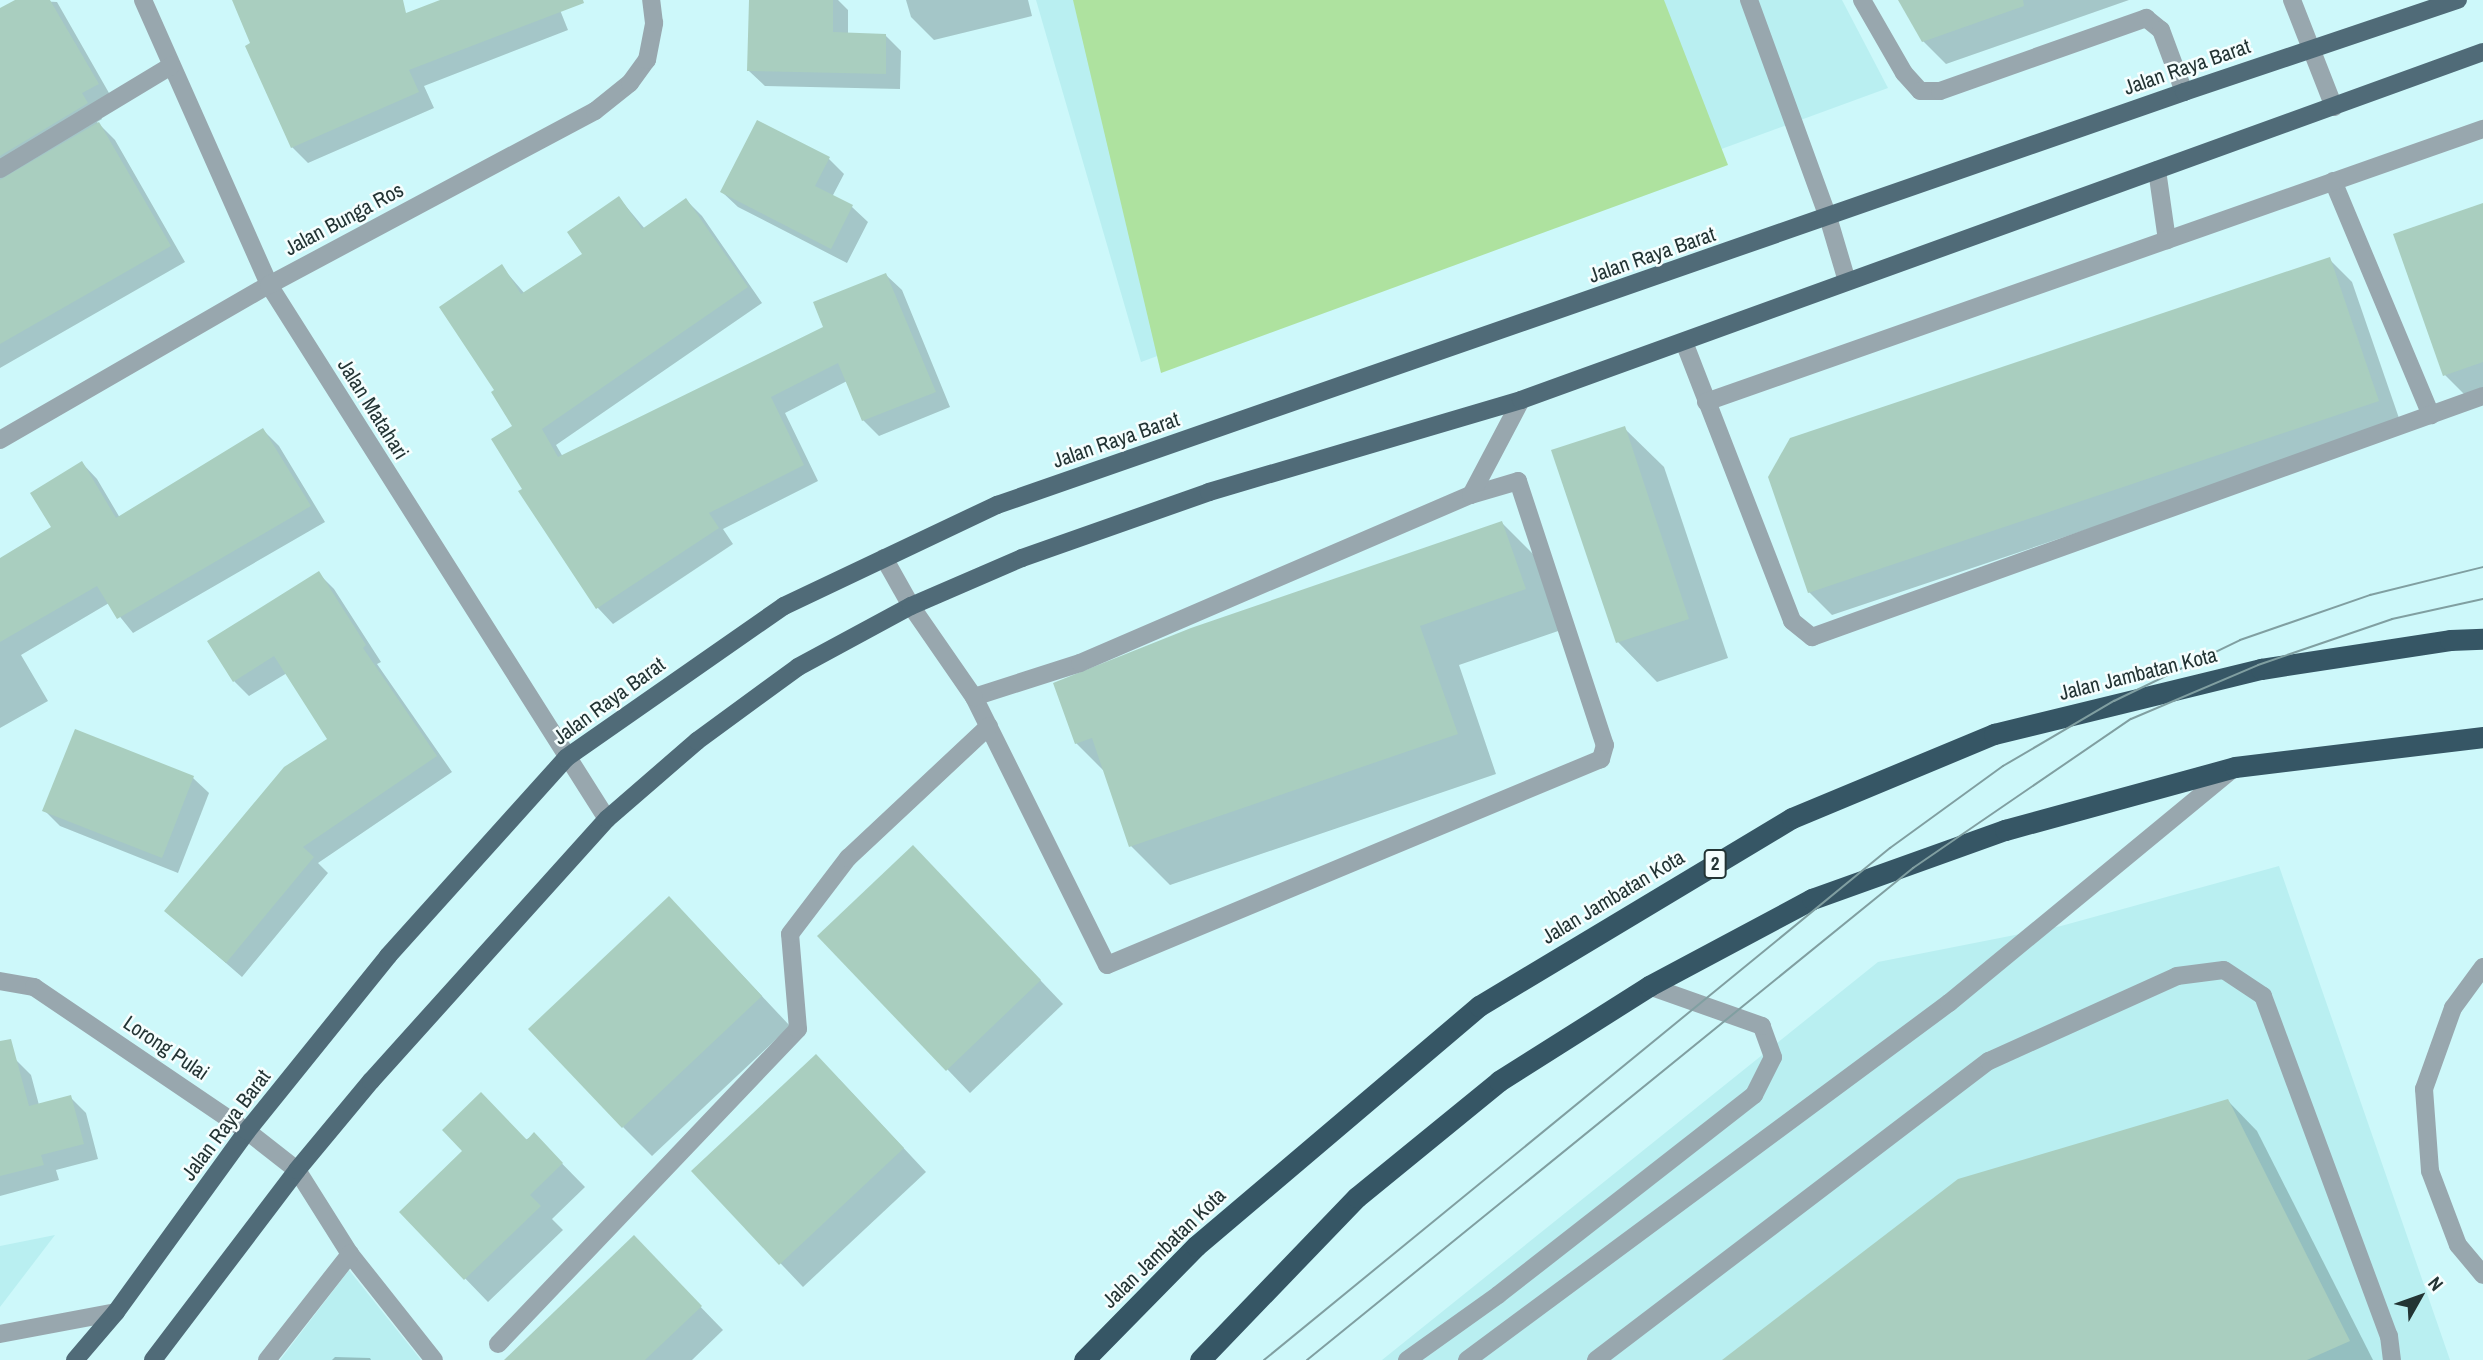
<!DOCTYPE html>
<style>
body{margin:0}
#map{position:relative;width:2483px;height:1360px;overflow:hidden;background:#cdf8fa;font-family:"Archivo Narrow",sans-serif}
div>[style]{position:absolute}
[style*='--x']{left:calc(var(--x)*1px);top:calc(var(--y)*1px);width:calc(var(--w)*1px);rotate:calc(var(--a)*1deg)}
.built>*{inset:0;background:#b9eff1}
.green>*{inset:0;background:#aee29f}
.shadow>*{inset:0;background:#0003}
.building>*{inset:0;background:#a9cebf}
.minor>*{height:18px;margin:-9px;padding:0 9px;transform-origin:9px;border-radius:9px;background:#98a7ae}
.major>*{height:18px;margin:-9px;padding:0 9px;transform-origin:9px;border-radius:9px;background:#506b78}
.highway>*{height:21px;margin:-10.5px;padding:0 10.5px;transform-origin:10.5px;border-radius:10.5px;background:#365665}
.tram>*{height:2px;margin:-1px;padding:0 1px;transform-origin:1px;border-radius:1px;background:#809fa1}
span{translate:-50% -50%;white-space:nowrap;text-align:center;line-height:1.15;-webkit-text-stroke:5px #f5fefe;paint-order:stroke}
.shield-label span{padding:2px 5px;background:#f5fefe;border:2px solid;border-radius:5px;-webkit-text-stroke-width:0}
.shield-label{font-size:19px;color:#233434;font-weight:700}
.street-label{font-size:21px;color:#233434}
.north{position:absolute;left:2385px;top:1262px;width:70px;height:70px;-webkit-text-stroke:5px #f5fefe;paint-order:stroke;rotate:50deg;font-size:19px;font-weight:700;line-height:28px;text-align:center;color:#233434}
.north::after{content:'';display:block;margin:auto;width:24px;height:32px;background:#233434;clip-path:polygon(50% 0,100% 100%,50% 72%,0 100%)}
</style>
<div id="map">
<div class="built">
<div style="clip-path:polygon(1036px 0,1842px 0,1888px 88px,1141px 362px)"></div>
<div style="clip-path:polygon(2279px 866px,2450px 1360px,1382px 1360px,1878px 962px,2061px 926px)"></div>
<div style="clip-path:polygon(55px 1235px,0 1307px,0 1246px)"></div>
<div style="clip-path:polygon(349px 1270px,421px 1360px,280px 1360px)"></div>
</div>
<div class="green">
<div style="clip-path:polygon(1073px 0,1664px 0,1728px 165px,1161px 373px)"></div>
</div>
<div class="shadow">
<div style="clip-path:polygon(18px 0,57px 2px,113px 100px,97px 110px,102px 119px,97px 122px,115px 140px,185px 262px,0 368px,0 11px)"></div>
<div style="clip-path:polygon(234px 0,391px 0,398px 18px,444px 0,556px 0,568px 30px,424px 86px,434px 108px,308px 163px,292px 147px,247px 47px,252px 44px)"></div>
<div style="clip-path:polygon(750px 0,838px 0,848px 10px,848px 34px,885px 35px,901px 51px,900px 89px,765px 86px,749px 71px)"></div>
<div style="clip-path:polygon(906px 0,1028px 0,1032px 16px,934px 40px,911px 17px)"></div>
<div style="clip-path:polygon(1900px 0,2129px 0,1946px 64px,1923px 41px)"></div>
<div style="clip-path:polygon(828px 158px,844px 174px,832px 197px,852px 207px,868px 222px,847px 263px,738px 207px,722px 192px)"></div>
<div style="clip-path:polygon(619px 198px,645px 229px,686px 200px,702px 216px,762px 303px,556px 445px,563px 457px,825px 327px,886px 275px,902px 290px,950px 407px,879px 436px,863px 420px,847px 381px,785px 413px,818px 481px,723px 529px,733px 544px,613px 624px,598px 608px,520px 492px,524px 490px,514px 427px,497px 391px,502px 267px,525px 294px,585px 254px)"></div>
<div style="clip-path:polygon(2483px 205px,2483px 393px,2468px 398px,2445px 375px,2395px 235px)"></div>
<div style="clip-path:polygon(2329px 259px,2352px 282px,2401px 424px,1832px 615px,1809px 592px)"></div>
<div style="clip-path:polygon(1624px 428px,1664px 467px,1728px 658px,1657px 682px,1618px 642px,1554px 451px)"></div>
<div style="clip-path:polygon(263px 430px,279px 446px,325px 522px,133px 633px,109px 603px,21px 655px,48px 701px,0 728px,0 560px,54px 528px,82px 463px,97px 479px,120px 518px)"></div>
<div style="clip-path:polygon(1502px 523px,1541px 562px,1564px 629px,1459px 665px,1496px 774px,1170px 885px,1131px 846px,1106px 773px,1076px 743px)"></div>
<div style="clip-path:polygon(318px 573px,334px 589px,381px 662px,377px 664px,452px 772px,318px 863px,328px 873px,242px 977px,166px 911px,330px 739px,287px 673px,249px 696px,234px 681px)"></div>
<div style="clip-path:polygon(76px 731px,193px 778px,209px 793px,178px 873px,60px 826px,44px 810px)"></div>
<div style="clip-path:polygon(936px 871px,1063px 1004px,970px 1093px,820px 936px)"></div>
<div style="clip-path:polygon(698px 928px,790px 1026px,652px 1156px,623px 1127px)"></div>
<div style="clip-path:polygon(15px 1059px,31px 1075px,39px 1105px,70px 1097px,86px 1113px,98px 1159px,56px 1170px,59px 1180px,0 1196px,0 1063px)"></div>
<div style="clip-path:polygon(839px 1079px,926px 1172px,803px 1287px,693px 1171px)"></div>
<div style="clip-path:polygon(2228px 1101px,2257px 1131px,2373px 1360px,1725px 1360px)"></div>
<div style="clip-path:polygon(534px 1135px,585px 1187px,552px 1219px,563px 1230px,488px 1302px,401px 1212px)"></div>
<div style="clip-path:polygon(656px 1261px,723px 1330px,692px 1360px,540px 1360px)"></div>
<div style="clip-path:polygon(335px 1357px,370px 1358px,371px 1360px,332px 1360px)"></div>
</div>
<div class="building">
<div style="clip-path:polygon(15px 0,50px 0,99px 84px,82px 93px,88px 103px,0 156px,0 8px)"></div>
<div style="clip-path:polygon(232px 0,403px 0,406px 13px,440px 0,583px 0,584px 3px,409px 70px,419px 92px,291px 148px,245px 46px,250px 43px)"></div>
<div style="clip-path:polygon(749px 0,833px 0,833px 32px,886px 34px,886px 74px,747px 71px)"></div>
<div style="clip-path:polygon(1898px 0,2023px 0,2024px 6px,1922px 42px)"></div>
<div style="clip-path:polygon(757px 120px,830px 157px,815px 186px,853px 205px,831px 249px,720px 192px)"></div>
<div style="clip-path:polygon(99px 122px,171px 246px,0 344px,0 180px)"></div>
<div style="clip-path:polygon(619px 196px,642px 229px,686px 198px,748px 287px,542px 429px,558px 457px,823px 327px,813px 302px,886px 273px,936px 392px,862px 421px,838px 363px,771px 397px,804px 465px,709px 513px,719px 528px,596px 609px,518px 491px,522px 489px,491px 439px,512px 426px,491px 392px,494px 390px,439px 307px,502px 264px,521px 294px,582px 254px,567px 232px)"></div>
<div style="clip-path:polygon(2483px 203px,2483px 362px,2443px 376px,2393px 234px)"></div>
<div style="clip-path:polygon(2330px 257px,2379px 401px,1808px 593px,1768px 477px,1790px 438px)"></div>
<div style="clip-path:polygon(1625px 426px,1689px 619px,1616px 643px,1551px 450px)"></div>
<div style="clip-path:polygon(263px 428px,311px 506px,117px 619px,97px 586px,0 642px,0 558px,51px 527px,30px 493px,82px 461px,116px 518px)"></div>
<div style="clip-path:polygon(1502px 521px,1526px 589px,1420px 626px,1458px 734px,1129px 847px,1092px 738px,1075px 744px,1053px 683px,1191px 628px)"></div>
<div style="clip-path:polygon(319px 571px,366px 645px,363px 648px,437px 756px,303px 847px,314px 857px,226px 963px,164px 911px,284px 767px,327px 739px,274px 656px,233px 682px,207px 641px)"></div>
<div style="clip-path:polygon(75px 729px,194px 776px,162px 858px,42px 811px)"></div>
<div style="clip-path:polygon(913px 845px,1041px 980px,946px 1071px,817px 936px)"></div>
<div style="clip-path:polygon(669px 896px,762px 996px,622px 1128px,528px 1029px)"></div>
<div style="clip-path:polygon(11px 1039px,29px 1106px,71px 1095px,84px 1144px,41px 1155px,44px 1165px,0 1176px,0 1041px)"></div>
<div style="clip-path:polygon(816px 1054px,904px 1148px,779px 1265px,691px 1171px)"></div>
<div style="clip-path:polygon(481px 1092px,527px 1140px,534px 1132px,563px 1163px,530px 1195px,541px 1206px,464px 1280px,399px 1212px,462px 1151px,442px 1130px)"></div>
<div style="clip-path:polygon(2228px 1099px,2350px 1341px,2307px 1360px,1722px 1360px,1958px 1179px)"></div>
<div style="clip-path:polygon(634px 1235px,702px 1306px,645px 1360px,504px 1360px)"></div>
</div>
<div class="minor">
<div style="--x:143;--y:0;--w:312;--a:66.1"></div>
<div style="--x:269;--y:285;--w:632;--a:57.67"></div>
<div style="--x:1749;--y:0;--w:231;--a:70"></div>
<div style="--x:1828;--y:217;--w:67;--a:73.5"></div>
<div style="--x:1862;--y:0;--w:84;--a:60.1"></div>
<div style="--x:1904;--y:73;--w:24;--a:48"></div>
<div style="--x:1920;--y:91;--w:20;--a:0"></div>
<div style="--x:1940;--y:91;--w:219;--a:-19.5"></div>
<div style="--x:2146;--y:18;--w:19;--a:39"></div>
<div style="--x:2161;--y:30;--w:66;--a:69.6"></div>
<div style="--x:2292;--y:0;--w:115;--a:68.6"></div>
<div style="--x:0;--y:169;--w:200;--a:-31.1"></div>
<div style="--x:2157;--y:170;--w:71;--a:81.9"></div>
<div style="--x:2333;--y:181;--w:254;--a:67.3"></div>
<div style="--x:1684;--y:342;--w:299;--a:68.8"></div>
<div style="--x:1792;--y:621;--w:26;--a:39"></div>
<div style="--x:1812;--y:637;--w:713;--a:-19.76"></div>
<div style="--x:1706;--y:402;--w:824;--a:-19.36"></div>
<div style="--x:0;--y:440;--w:310;--a:-30"></div>
<div style="--x:269;--y:285;--w:370;--a:-28.1"></div>
<div style="--x:595;--y:111;--w:45;--a:-38.7"></div>
<div style="--x:630;--y:83;--w:29;--a:-54"></div>
<div style="--x:647;--y:60;--w:38;--a:-79"></div>
<div style="--x:654;--y:23;--w:23;--a:-97"></div>
<div style="--x:1518;--y:481;--w:278;--a:71.8"></div>
<div style="--x:1605;--y:745;--w:15;--a:106"></div>
<div style="--x:1601;--y:759;--w:535;--a:157.36"></div>
<div style="--x:1107;--y:965;--w:299;--a:-116.4"></div>
<div style="--x:974;--y:697;--w:111;--a:-17.8"></div>
<div style="--x:1080;--y:663;--w:426;--a:-23.3"></div>
<div style="--x:1471;--y:495;--w:49;--a:-16.6"></div>
<div style="--x:1471;--y:495;--w:107;--a:-62.2"></div>
<div style="--x:884;--y:558;--w:55;--a:60.6"></div>
<div style="--x:911;--y:606;--w:111;--a:55.3"></div>
<div style="--x:2483;--y:967;--w:51;--a:126.2"></div>
<div style="--x:2453;--y:1008;--w:86;--a:109.7"></div>
<div style="--x:2424;--y:1089;--w:82;--a:85.8"></div>
<div style="--x:2430;--y:1171;--w:79;--a:69.3"></div>
<div style="--x:2458;--y:1245;--w:39;--a:50"></div>
<div style="--x:0;--y:981;--w:35;--a:10"></div>
<div style="--x:34;--y:987;--w:257;--a:34.1"></div>
<div style="--x:247;--y:1131;--w:63;--a:38"></div>
<div style="--x:297;--y:1170;--w:99;--a:57.8"></div>
<div style="--x:350;--y:1254;--w:135;--a:51.6"></div>
<div style="--x:0;--y:1334;--w:118;--a:-10.7"></div>
<div style="--x:498;--y:1344;--w:435;--a:-46.4"></div>
<div style="--x:798;--y:1029;--w:95;--a:-94.8"></div>
<div style="--x:790;--y:934;--w:96;--a:-52.7"></div>
<div style="--x:848;--y:858;--w:193;--a:-43.1"></div>
<div style="--x:267;--y:1360;--w:135;--a:-51.9"></div>
<div style="--x:1407;--y:1360;--w:112;--a:-35.5"></div>
<div style="--x:1498;--y:1295;--w:325;--a:-38"></div>
<div style="--x:1754;--y:1095;--w:42;--a:-63.4"></div>
<div style="--x:1773;--y:1057;--w:33;--a:-110"></div>
<div style="--x:1762;--y:1026;--w:120;--a:-160.5"></div>
<div style="--x:1467;--y:1360;--w:600;--a:-36.53"></div>
<div style="--x:1949;--y:1003;--w:368;--a:-39.5"></div>
<div style="--x:1596;--y:1360;--w:494;--a:-37.3"></div>
<div style="--x:1989;--y:1061;--w:206;--a:-24.3"></div>
<div style="--x:2177;--y:976;--w:47;--a:-7.3"></div>
<div style="--x:2224;--y:970;--w:47;--a:33.7"></div>
<div style="--x:2263;--y:996;--w:363;--a:69.7"></div>
<div style="--x:2389;--y:1336;--w:24;--a:83"></div>
</div>
<div class="major">
<div style="--x:75;--y:1360;--w:63;--a:-49.5"></div>
<div style="--x:116;--y:1312;--w:223;--a:-54.1"></div>
<div style="--x:247;--y:1131;--w:225;--a:-51.1"></div>
<div style="--x:388;--y:956;--w:266;--a:-48"></div>
<div style="--x:566;--y:758;--w:266;--a:-34.9"></div>
<div style="--x:784;--y:606;--w:236;--a:-25.4"></div>
<div style="--x:997;--y:505;--w:1257;--a:-19.18"></div>
<div style="--x:2184;--y:92;--w:289;--a:-18.6"></div>
<div style="--x:153;--y:1360;--w:238;--a:-52.8"></div>
<div style="--x:297;--y:1170;--w:116;--a:-50.3"></div>
<div style="--x:371;--y:1081;--w:353;--a:-48"></div>
<div style="--x:607;--y:819;--w:119;--a:-40.9"></div>
<div style="--x:697;--y:741;--w:125;--a:-36.2"></div>
<div style="--x:798;--y:667;--w:128;--a:-28.4"></div>
<div style="--x:911;--y:606;--w:121;--a:-23.4"></div>
<div style="--x:1022;--y:558;--w:198;--a:-19.4"></div>
<div style="--x:1209;--y:492;--w:325;--a:-16.4"></div>
<div style="--x:1521;--y:400;--w:1023;--a:-19.89"></div>
</div>
<div class="highway">
<div style="--x:1084;--y:1360;--w:160;--a:-45.5"></div>
<div style="--x:1196;--y:1246;--w:371;--a:-40.3"></div>
<div style="--x:1479;--y:1006;--w:365;--a:-31"></div>
<div style="--x:1792;--y:818;--w:219;--a:-22.6"></div>
<div style="--x:1994;--y:734;--w:275;--a:-13.7"></div>
<div style="--x:2261;--y:669;--w:191;--a:-8.7"></div>
<div style="--x:2450;--y:640;--w:33;--a:-2"></div>
<div style="--x:1200;--y:1360;--w:226;--a:-46.1"></div>
<div style="--x:1357;--y:1197;--w:183;--a:-39.2"></div>
<div style="--x:1499;--y:1081;--w:178;--a:-32.3"></div>
<div style="--x:1649;--y:986;--w:185;--a:-28.1"></div>
<div style="--x:1812;--y:899;--w:205;--a:-19.7"></div>
<div style="--x:2005;--y:830;--w:238;--a:-15.3"></div>
<div style="--x:2235;--y:767;--w:250;--a:-6.9"></div>
</div>
<div class="tram">
<div style="--x:1264;--y:1360;--w:809;--a:-39.28"></div>
<div style="--x:1890;--y:848;--w:140;--a:-36"></div>
<div style="--x:2003;--y:766;--w:129;--a:-30.4"></div>
<div style="--x:2114;--y:701;--w:140;--a:-25.8"></div>
<div style="--x:2240;--y:640;--w:138;--a:-19.1"></div>
<div style="--x:2370;--y:595;--w:116;--a:-13.9"></div>
<div style="--x:1307;--y:1360;--w:781;--a:-39.07"></div>
<div style="--x:1913;--y:868;--w:264;--a:-34.4"></div>
<div style="--x:2131;--y:719;--w:138;--a:-23"></div>
<div style="--x:2258;--y:665;--w:142;--a:-18.9"></div>
<div style="--x:2392;--y:619;--w:93;--a:-12.4"></div>
</div>
<div class="shield-label">
<span style="left:1715px;top:864px">2</span>
</div>
<div class="street-label">
<span style="left:2187px;top:67px;rotate:-19deg">Jalan Raya Barat</span>
<span style="left:344px;top:219px;rotate:-28deg">Jalan Bunga Ros</span>
<span style="left:1652px;top:255px;rotate:-19deg">Jalan Raya Barat</span>
<span style="left:373px;top:409px;rotate:58deg">Jalan Matahari</span>
<span style="left:1116px;top:440px;rotate:-19deg">Jalan Raya Barat</span>
<span style="left:2138px;top:674px;rotate:-14deg">Jalan Jambatan Kota</span>
<span style="left:609px;top:701px;rotate:-36deg">Jalan Raya Barat</span>
<span style="left:1613px;top:897px;rotate:-31deg">Jalan Jambatan Kota</span>
<span style="left:166px;top:1048px;rotate:34deg">Lorong Pulai</span>
<span style="left:226px;top:1125px;rotate:-53deg">Jalan Raya Barat</span>
<span style="left:1164px;top:1248px;rotate:-44deg">Jalan Jambatan Kota</span>
</div>
<div class="north">N</div>
</div>
